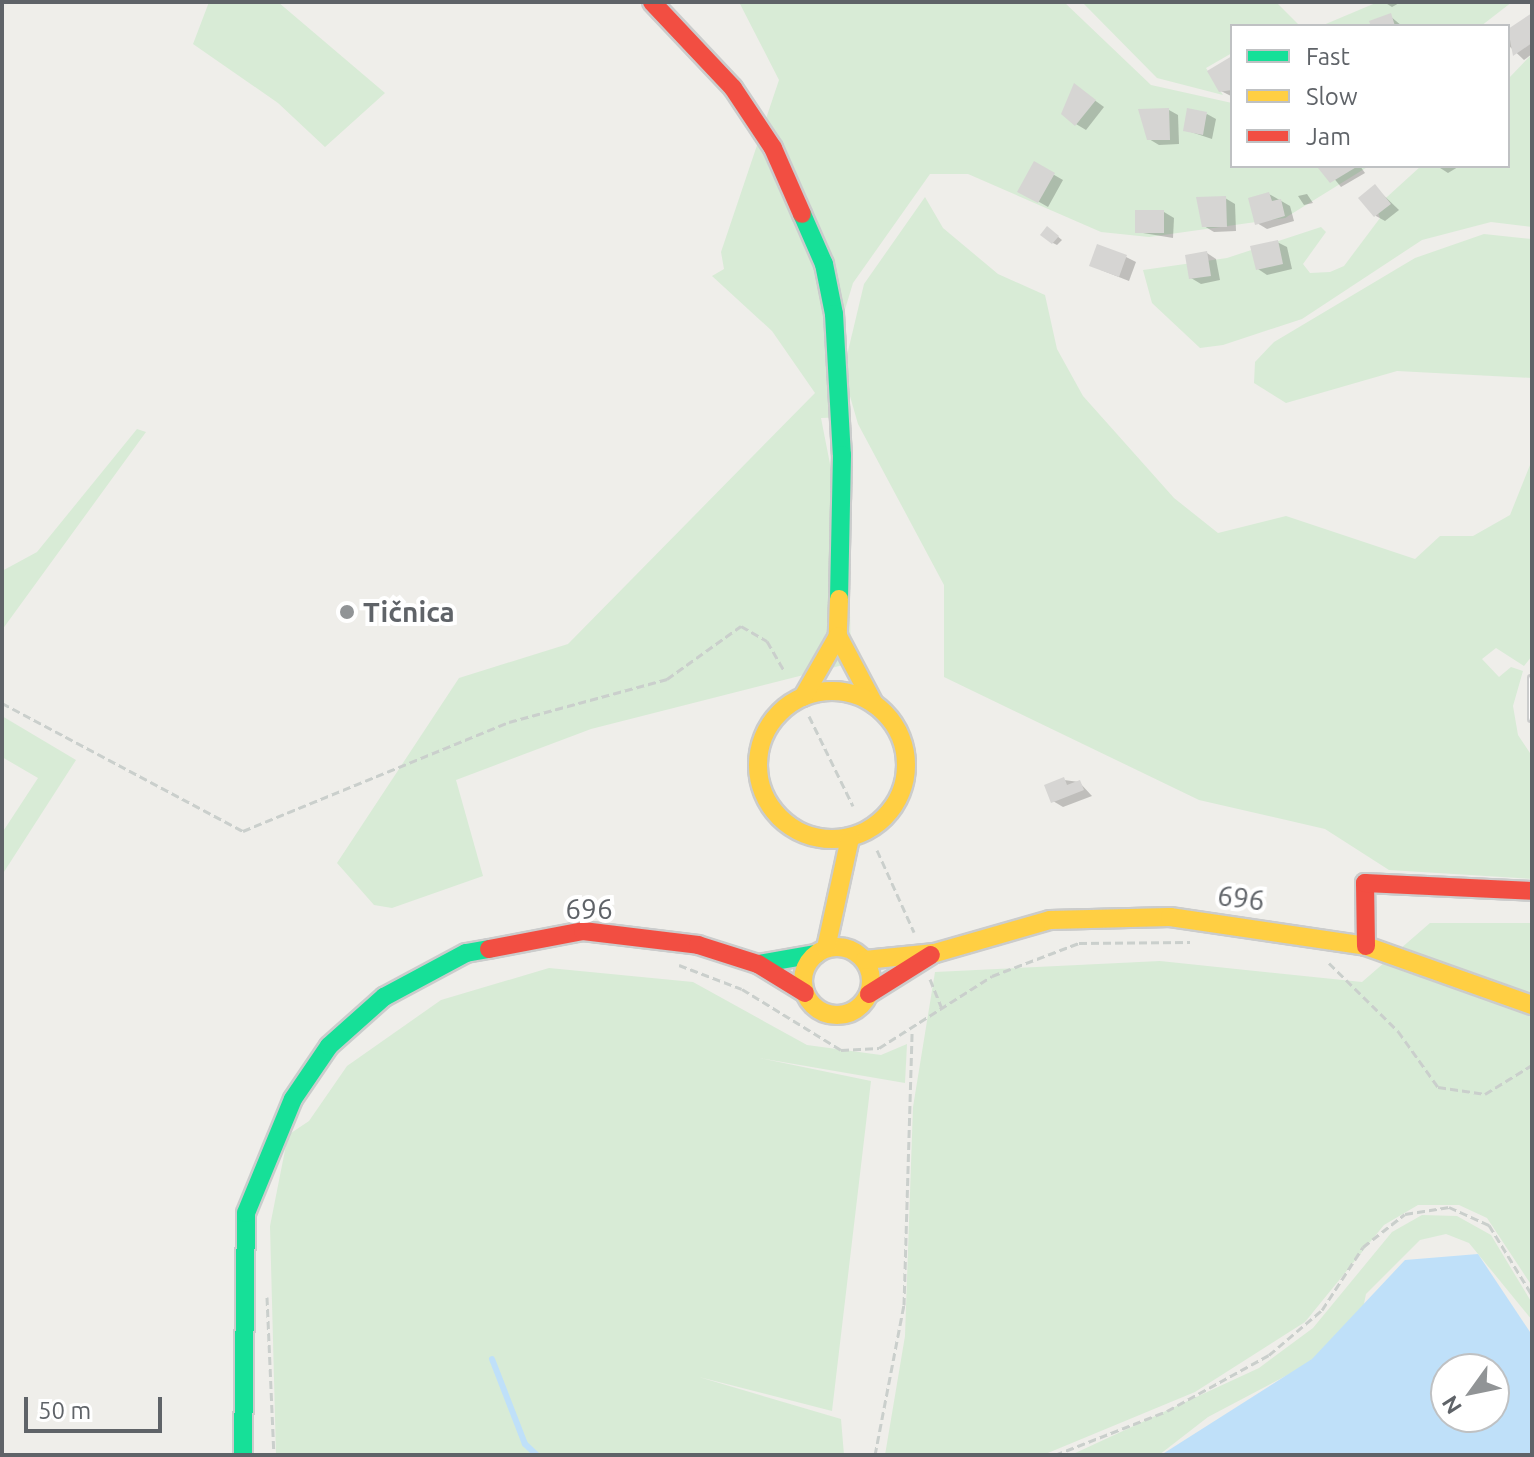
<!DOCTYPE html>
<meta charset="utf-8">
<style>
body{margin:0}
#map{position:relative;width:1534px;height:1457px;overflow:hidden;background:#efeeea;font-family:Ubuntu,sans-serif}
div>[style]{position:absolute}
[style*='--x']{left:calc(var(--x)*1px);top:calc(var(--y)*1px);width:calc(var(--w)*1px);rotate:calc(var(--a)*1deg)}
.green>*{inset:0;background:#d8ebd6}
.water>*{inset:0;background:#bfe0f9}
.shadow>*{inset:0;background:#0003}
.stream>*{height:6px;margin:-3px;padding:0 3px;transform-origin:3px;border-radius:3px;background:#bfe0f9}
.building>*{inset:0;background:#d6d5d3}
.path>*{height:3px;margin-top:-1.5px;transform-origin:0;background:repeating-linear-gradient(90deg,#cacfcc 0 8px,transparent 0 12px)}
.roads{filter:drop-shadow(2px 0 #cbcccc) drop-shadow(-2px 0 #cbcccc) drop-shadow(0 2px #cbcccc) drop-shadow(0 -2px #cbcccc)}
.lane>*{height:7px;margin:-3.5px;padding:0 3.5px;transform-origin:3.5px;border-radius:3.5px;background:#fdfcfc}
.fast>*{height:18px;margin:-9px;padding:0 9px;transform-origin:9px;border-radius:9px;background:#16e098}
.slow>*{height:18px;margin:-9px;padding:0 9px;transform-origin:9px;border-radius:9px;background:#ffcf43}
.slow>.ring{margin:-9px;padding:0;box-sizing:content-box;background:none;border:18px solid #ffcf43;border-radius:50%}
.jam>*{height:18px;margin:-9px;padding:0 9px;transform-origin:9px;border-radius:9px;background:#f24e42}
.dots>*{width:22px;height:22px;translate:-50% -50%;box-sizing:border-box;border:4px solid #fff;border-radius:50%}
span{translate:-50% -50%;white-space:nowrap;text-align:center;line-height:1.15;-webkit-text-stroke:8px #fff;paint-order:stroke}
.poi-label{font-size:28px;color:#5f6368;font-weight:700}
.left{translate:0 -50%;text-align:left}
.street-label{font-size:28px;color:#5f6368}
.frame{position:absolute;inset:0;border:4px solid #5f6368;pointer-events:none}
.legend{position:absolute;left:1230px;top:24px;width:280px;height:144px;box-sizing:border-box;background:#fff;border:2px solid #bfc1c3;margin:0;padding:10px 14px;list-style:none;font-size:24px;color:#5f6368}
.legend li{display:flex;align-items:center;gap:16px;height:40px}
.legend b{width:40px;border:2px solid #bfc1c3}
.north{position:absolute;left:1430px;top:1353px;width:80px;height:80px;box-sizing:border-box;background:#fff;border:2px solid #bfc1c3;border-radius:50%;rotate:237deg;font-size:22px;font-weight:700;line-height:32px;text-align:center;color:#5f6368}
.north::after{content:'';display:block;margin:auto;width:28px;height:36px;background:#919496;clip-path:polygon(50% 0,100% 100%,50% 72%,0 100%)}
.scale{position:absolute;left:24px;top:1397px;width:138px;height:36px;box-sizing:border-box;border:4px solid #5f6368;border-top:0;padding-left:10px;font-size:24px;line-height:28px;white-space:nowrap;color:#5f6368;-webkit-text-stroke:6px #fff;paint-order:stroke}
</style>
<div id="map">
<div class="green">
<div style="clip-path:polygon(209px 2px,278px 2px,385px 93px,325px 147px,278px 103px,193px 44px)"></div>
<div style="clip-path:polygon(739px 2px,1064px 2px,1151px 85px,1232px 103px,1232px 166px,1369px 166px,1285px 218px,1149px 237px,1101px 232px,968px 174px,930px 174px,853px 283px,839px 329px,846px 417px,821px 418px,849px 561px,851px 663px,591px 729px,456px 780px,483px 876px,392px 908px,374px 905px,337px 863px,459px 678px,568px 644px,815px 393px,772px 331px,712px 276px,724px 269px,721px 252px,779px 80px)"></div>
<div style="clip-path:polygon(1082px 2px,1276px 2px,1300px 26px,1232px 26px,1232px 53px,1206px 68px,1223px 95px,1157px 78px)"></div>
<div style="clip-path:polygon(1378px 2px,1512px 2px,1481px 26px,1321px 26px)"></div>
<div style="clip-path:polygon(1532px 54px,1532px 227px,1491px 222px,1422px 240px,1302px 319px,1223px 345px,1200px 348px,1152px 303px,1143px 270px,1227px 258px,1321px 227px,1326px 232px,1303px 264px,1310px 273px,1330px 272px,1344px 266px,1380px 218px,1376px 207px,1421px 166px,1508px 166px,1508px 79px)"></div>
<div style="clip-path:polygon(925px 197px,943px 228px,998px 274px,1045px 295px,1057px 349px,1083px 396px,1174px 498px,1218px 533px,1286px 516px,1415px 559px,1440px 536px,1473px 536px,1510px 515px,1532px 460px,1532px 656px,1524px 666px,1496px 648px,1482px 659px,1499px 677px,1511px 667px,1523px 671px,1513px 706px,1518px 735px,1532px 756px,1532px 879px,1389px 870px,1325px 829px,1199px 800px,944px 677px,944px 585px,858px 424px,843px 372px,864px 284px)"></div>
<div style="clip-path:polygon(1484px 234px,1532px 239px,1532px 378px,1397px 371px,1286px 403px,1254px 383px,1255px 362px,1274px 342px,1415px 258px)"></div>
<div style="clip-path:polygon(137px 429px,146px 432px,2px 630px,2px 571px,37px 552px)"></div>
<div style="clip-path:polygon(2px 716px,76px 760px,2px 875px,2px 833px,38px 778px,2px 757px)"></div>
<div style="clip-path:polygon(1430px 923px,1532px 923px,1532px 1286px,1487px 1218px,1459px 1205px,1418px 1205px,1384px 1225px,1305px 1322px,1195px 1392px,1043px 1455px,885px 1455px,905px 1336px,913px 1107px,935px 972px,1160px 961px,1362px 982px)"></div>
<div style="clip-path:polygon(549px 968px,693px 982px,807px 1045px,881px 1055px,907px 1044px,905px 1083px,759px 1058px,871px 1081px,832px 1411px,699px 1377px,841px 1419px,844px 1455px,276px 1455px,270px 1226px,288px 1135px,309px 1121px,347px 1066px,441px 1000px)"></div>
<div style="clip-path:polygon(1422px 1215px,1457px 1216px,1491px 1235px,1532px 1303px,1532px 1320px,1469px 1243px,1446px 1234px,1420px 1240px,1366px 1294px,1360px 1323px,1331px 1352px,1208px 1417px,1159px 1455px,1071px 1455px,1259px 1368px,1313px 1328px,1392px 1232px)"></div>
</div>
<div class="water">
<div style="clip-path:polygon(evenodd,1478px 1254px,1532px 1335px,1532px 1455px,1161px 1455px,1312px 1359px,1405px 1260px,1478px 1254px,1446px 1369px,1494px 1369px,1494px 1417px,1446px 1417px,1446px 1369px)"></div>
</div>
<div class="shadow">
<div style="clip-path:polygon(1384px 2px,1401px 2px,1392px 7px)"></div>
<div style="clip-path:polygon(1532px 15px,1532px 54px,1524px 60px,1508px 45px,1508px 32px)"></div>
<div style="clip-path:polygon(1390px 16px,1402px 26px,1373px 26px)"></div>
<div style="clip-path:polygon(1232px 58px,1232px 96px,1231px 96px,1221px 91px)"></div>
<div style="clip-path:polygon(1075px 86px,1104px 107px,1086px 130px,1076px 124px)"></div>
<div style="clip-path:polygon(1169px 110px,1178px 115px,1179px 144px,1159px 145px,1149px 139px)"></div>
<div style="clip-path:polygon(1207px 114px,1216px 119px,1212px 139px,1185px 130px)"></div>
<div style="clip-path:polygon(1035px 164px,1063px 180px,1048px 207px,1020px 191px)"></div>
<div style="clip-path:polygon(1324px 166px,1360px 166px,1365px 173px,1341px 187px)"></div>
<div style="clip-path:polygon(1437px 166px,1458px 166px,1458px 167px,1448px 173px)"></div>
<div style="clip-path:polygon(1375px 187px,1399px 210px,1385px 221px,1376px 216px)"></div>
<div style="clip-path:polygon(1269px 194px,1290px 206px,1294px 221px,1267px 229px,1257px 223px)"></div>
<div style="clip-path:polygon(1307px 194px,1313px 203px,1304px 205px,1298px 196px)"></div>
<div style="clip-path:polygon(1225px 198px,1235px 204px,1236px 231px,1214px 232px,1204px 226px)"></div>
<div style="clip-path:polygon(1164px 212px,1174px 218px,1173px 238px,1137px 232px)"></div>
<div style="clip-path:polygon(1051px 231px,1062px 240px,1057px 245px,1053px 243px)"></div>
<div style="clip-path:polygon(1277px 242px,1287px 247px,1292px 269px,1267px 275px,1258px 269px)"></div>
<div style="clip-path:polygon(1207px 253px,1216px 259px,1220px 280px,1201px 284px,1191px 278px)"></div>
<div style="clip-path:polygon(1126px 257px,1136px 262px,1129px 281px,1101px 270px)"></div>
<div style="clip-path:polygon(1064px 780px,1079px 782px,1092px 796px,1063px 807px,1053px 801px)"></div>
</div>
<div class="stream">
<div style="--x:492;--y:1359;--w:91;--a:68.8"></div>
<div style="--x:525;--y:1444;--w:16;--a:43"></div>
</div>
<div class="building">
<div style="clip-path:polygon(1391px 13px,1395px 26px,1371px 26px,1369px 21px)"></div>
<div style="clip-path:polygon(1532px 13px,1532px 43px,1513px 56px,1508px 29px)"></div>
<div style="clip-path:polygon(1232px 56px,1232px 90px,1219px 92px,1207px 71px)"></div>
<div style="clip-path:polygon(1074px 83px,1096px 100px,1075px 126px,1061px 114px)"></div>
<div style="clip-path:polygon(1169px 108px,1170px 140px,1147px 140px,1138px 109px)"></div>
<div style="clip-path:polygon(1187px 108px,1207px 112px,1203px 135px,1183px 131px)"></div>
<div style="clip-path:polygon(1034px 161px,1055px 173px,1038px 203px,1017px 192px)"></div>
<div style="clip-path:polygon(1358px 166px,1330px 183px,1318px 168px,1321px 166px)"></div>
<div style="clip-path:polygon(1375px 184px,1391px 204px,1374px 217px,1358px 198px)"></div>
<div style="clip-path:polygon(1269px 192px,1272px 201px,1281px 199px,1285px 216px,1255px 225px,1248px 198px)"></div>
<div style="clip-path:polygon(1226px 196px,1227px 227px,1202px 227px,1196px 197px)"></div>
<div style="clip-path:polygon(1135px 210px,1164px 210px,1164px 233px,1135px 233px)"></div>
<div style="clip-path:polygon(1047px 226px,1059px 236px,1052px 244px,1040px 235px)"></div>
<div style="clip-path:polygon(1278px 240px,1283px 264px,1256px 270px,1250px 246px)"></div>
<div style="clip-path:polygon(1097px 244px,1127px 255px,1119px 277px,1089px 266px)"></div>
<div style="clip-path:polygon(1207px 251px,1211px 276px,1189px 279px,1185px 255px)"></div>
<div style="clip-path:polygon(1064px 777px,1067px 785px,1080px 780px,1084px 790px,1051px 803px,1044px 785px)"></div>
</div>
<div class="path">
<div style="--x:2;--y:703;--w:273;--a:28"></div>
<div style="--x:243;--y:831;--w:287;--a:-22.3"></div>
<div style="--x:509;--y:722;--w:164;--a:-15.2"></div>
<div style="--x:667;--y:679;--w:91;--a:-35.6"></div>
<div style="--x:741;--y:626;--w:30;--a:30"></div>
<div style="--x:767;--y:641;--w:34;--a:60"></div>
<div style="--x:809;--y:716;--w:100;--a:63.9"></div>
<div style="--x:877;--y:850;--w:90;--a:65.7"></div>
<div style="--x:1329;--y:963;--w:97;--a:44.6"></div>
<div style="--x:1398;--y:1031;--w:69;--a:54.5"></div>
<div style="--x:1438;--y:1087;--w:48;--a:8.5"></div>
<div style="--x:1485;--y:1094;--w:55;--a:-31.7"></div>
<div style="--x:679;--y:965;--w:67;--a:20.9"></div>
<div style="--x:742;--y:989;--w:116;--a:31.6"></div>
<div style="--x:841;--y:1050;--w:38;--a:-3"></div>
<div style="--x:879;--y:1048;--w:134;--a:-32.5"></div>
<div style="--x:992;--y:976;--w:93;--a:-20.8"></div>
<div style="--x:1079;--y:943;--w:111;--a:-0.5"></div>
<div style="--x:930;--y:979;--w:32;--a:68"></div>
<div style="--x:267;--y:1297;--w:158;--a:87.5"></div>
<div style="--x:875;--y:1455;--w:153;--a:-79.1"></div>
<div style="--x:904;--y:1305;--w:275;--a:-88.3"></div>
<div style="--x:1055;--y:1455;--w:120;--a:-21.4"></div>
<div style="--x:1167;--y:1411;--w:116;--a:-28.8"></div>
<div style="--x:1269;--y:1355;--w:70;--a:-40.3"></div>
<div style="--x:1322;--y:1310;--w:75;--a:-56.9"></div>
<div style="--x:1363;--y:1247;--w:53;--a:-38.2"></div>
<div style="--x:1405;--y:1214;--w:45;--a:-9"></div>
<div style="--x:1449;--y:1207;--w:44;--a:24.2"></div>
<div style="--x:1489;--y:1225;--w:82;--a:58.4"></div>
</div>
<div class="roads">
<div class="lane">
<div style="--x:1532;--y:679;--w:38;--a:90"></div>
</div>
<div class="fast">
<div style="--x:802;--y:214;--w:55;--a:66.3"></div>
<div style="--x:824;--y:264;--w:51;--a:78.7"></div>
<div style="--x:834;--y:314;--w:141;--a:86.8"></div>
<div style="--x:842;--y:455;--w:144;--a:91.2"></div>
<div style="--x:758;--y:964;--w:59;--a:-9.8"></div>
<div style="--x:243;--y:1455;--w:242;--a:-89.3"></div>
<div style="--x:246;--y:1213;--w:123;--a:-67.6"></div>
<div style="--x:293;--y:1099;--w:64;--a:-55.8"></div>
<div style="--x:329;--y:1046;--w:74;--a:-41.7"></div>
<div style="--x:384;--y:997;--w:93;--a:-28.2"></div>
<div style="--x:466;--y:953;--w:23;--a:-10"></div>
</div>
<div class="slow">
<div style="--x:839;--y:599;--w:37;--a:92"></div>
<div style="--x:838;--y:636;--w:77;--a:62.1"></div>
<div class="ring" style="left:758px;top:691px;width:130px;height:130px"></div>
<div style="--x:803;--y:697;--w:70;--a:-60.2"></div>
<div class="ring" style="left:803px;top:947px;width:50px;height:50px"></div>
<div style="--x:826;--y:948;--w:113;--a:-77.7"></div>
<div style="--x:865;--y:960;--w:70;--a:-5.7"></div>
<div style="--x:935;--y:953;--w:120;--a:-16"></div>
<div style="--x:1050;--y:920;--w:120;--a:-1.4"></div>
<div style="--x:1170;--y:917;--w:198;--a:8.4"></div>
<div style="--x:1366;--y:946;--w:176;--a:19.6"></div>
</div>
<div class="jam">
<div style="--x:652;--y:2;--w:118;--a:46.7"></div>
<div style="--x:733;--y:88;--w:72;--a:56.3"></div>
<div style="--x:773;--y:148;--w:72;--a:66.3"></div>
<div style="--x:1366;--y:946;--w:63;--a:-90.9"></div>
<div style="--x:1365;--y:883;--w:167;--a:2.7"></div>
<div style="--x:489;--y:949;--w:96;--a:-10.8"></div>
<div style="--x:583;--y:931;--w:116;--a:6.9"></div>
<div style="--x:698;--y:945;--w:63;--a:17.6"></div>
<div style="--x:758;--y:964;--w:55;--a:31.7"></div>
<div style="--x:869;--y:994;--w:73;--a:-32.2"></div>
</div>
</div>
<div class="dots">
<div style="left:347px;top:612px;background:#919496"></div>
</div>
<div class="poi-label">
<span class="left" style="left:363px;top:612px">Tičnica</span>
</div>
<div class="street-label">
<span style="left:1241px;top:898px;rotate:7deg">696</span>
<span style="left:589px;top:909px">696</span>
</div>
<div class="frame"></div>
<ul class="legend">
<li><b style="height:10px;background:#16e098"></b>Fast</li>
<li><b style="height:10px;background:#ffcf43"></b>Slow</li>
<li><b style="height:10px;background:#f24e42"></b>Jam</li>
</ul>
<div class="north">N</div>
<div class="scale">50 m</div>
</div>
